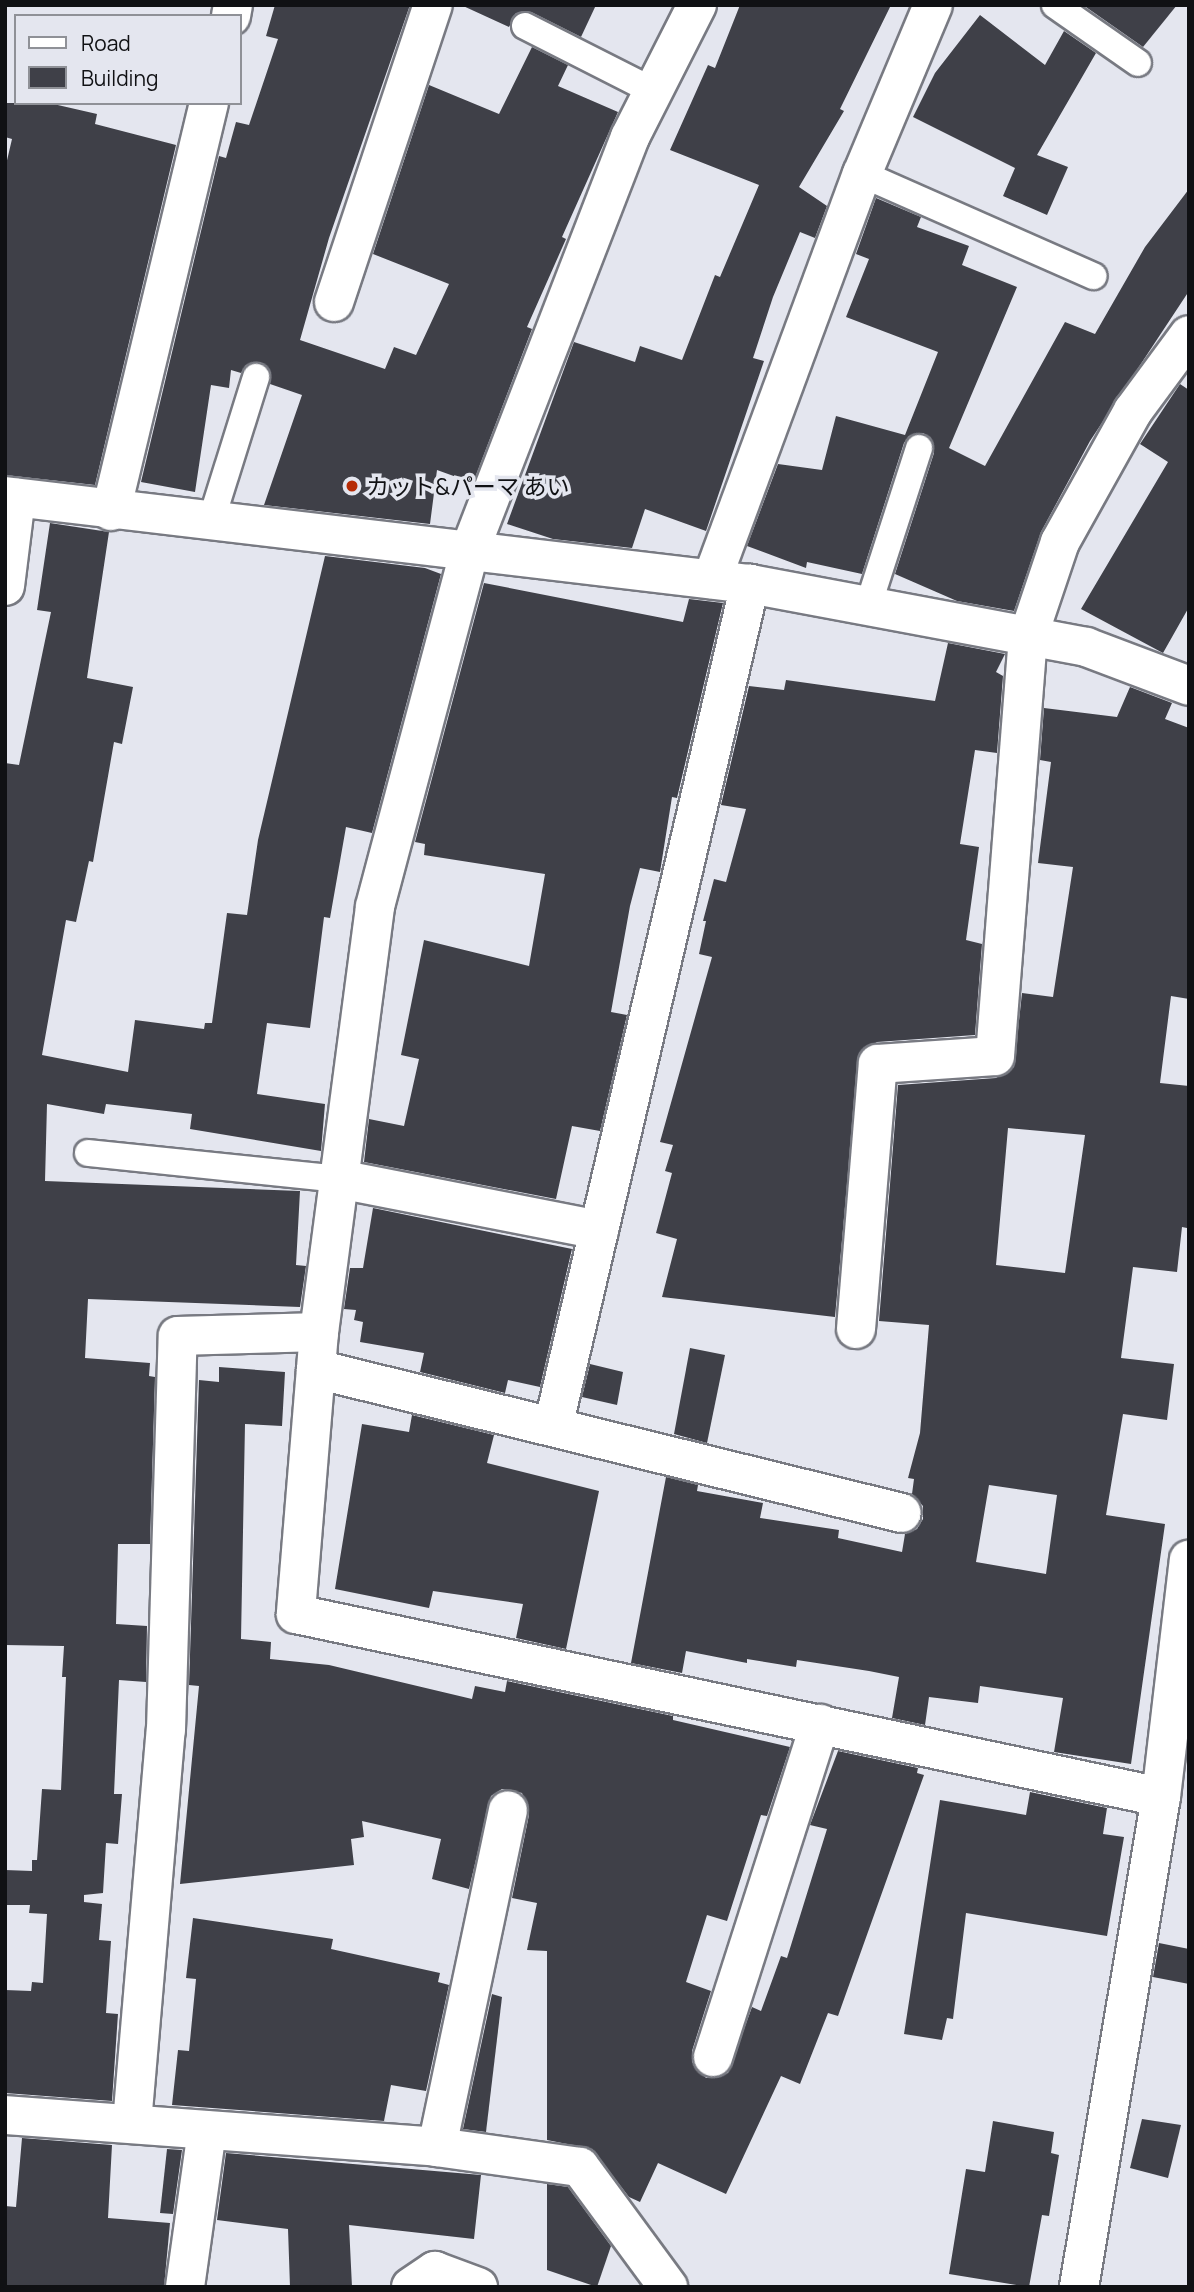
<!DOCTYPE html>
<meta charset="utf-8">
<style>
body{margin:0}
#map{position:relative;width:1194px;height:2292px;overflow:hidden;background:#e4e6ef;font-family:Manrope,"Noto Sans JP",sans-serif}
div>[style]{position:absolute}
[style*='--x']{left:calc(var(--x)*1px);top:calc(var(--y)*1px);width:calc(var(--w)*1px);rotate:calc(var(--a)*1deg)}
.building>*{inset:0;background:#3f4048}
.roads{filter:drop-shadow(2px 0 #787a82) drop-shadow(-2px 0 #787a82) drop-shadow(0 2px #787a82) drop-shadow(0 -2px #787a82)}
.lane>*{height:26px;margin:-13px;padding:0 13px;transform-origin:13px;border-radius:13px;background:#fff}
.street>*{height:38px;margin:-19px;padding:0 19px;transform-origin:19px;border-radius:19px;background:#fff}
.dots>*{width:19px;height:19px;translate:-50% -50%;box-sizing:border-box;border:4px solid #e4e6ef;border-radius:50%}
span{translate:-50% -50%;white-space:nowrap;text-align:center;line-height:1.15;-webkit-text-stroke:7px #e4e6ef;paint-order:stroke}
.poi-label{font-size:23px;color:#101114}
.left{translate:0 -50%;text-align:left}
.frame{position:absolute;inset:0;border:7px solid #101114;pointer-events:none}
.legend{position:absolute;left:14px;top:14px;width:228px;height:91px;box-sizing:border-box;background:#e4e6ef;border:2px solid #8f9197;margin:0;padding:9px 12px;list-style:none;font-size:21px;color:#101114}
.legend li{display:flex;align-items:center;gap:14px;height:35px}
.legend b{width:35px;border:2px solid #8f9197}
</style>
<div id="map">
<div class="building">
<div style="clip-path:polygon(275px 5px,410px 5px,329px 238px,300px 340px,385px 369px,394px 347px,416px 355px,449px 284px,373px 254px,429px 85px,499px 114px,532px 47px,568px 65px,558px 86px,618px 112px,562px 237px,566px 239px,527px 327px,532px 329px,473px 483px,437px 470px,430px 524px,264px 505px,302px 395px,270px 384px,271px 373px,260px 362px,246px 365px,241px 373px,231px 370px,229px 388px,211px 385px,195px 492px,141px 482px,219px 156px,226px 158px,236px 122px,249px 125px,278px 39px,266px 36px)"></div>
<div style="clip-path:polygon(461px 5px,596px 5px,581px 37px,531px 12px,516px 13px,509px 27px)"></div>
<div style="clip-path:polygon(740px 5px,891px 5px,840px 109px,844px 111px,799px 187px,827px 206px,815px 238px,800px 232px,773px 297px,753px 358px,764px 361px,706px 531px,645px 509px,632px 548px,553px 539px,507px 524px,574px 342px,635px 362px,640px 346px,682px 360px,715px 275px,720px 277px,759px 185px,670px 150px,708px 65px,715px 68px)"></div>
<div style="clip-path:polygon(1083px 5px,1177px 5px,1143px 47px)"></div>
<div style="clip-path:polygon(980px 15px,1045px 65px,1064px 31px,1096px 53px,1037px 155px,1068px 167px,1047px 215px,1003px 196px,1015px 168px,913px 117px,935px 73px)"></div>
<div style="clip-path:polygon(5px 103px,49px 103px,97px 114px,95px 124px,176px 145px,95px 485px,5px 475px,5px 169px,12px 139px,5px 137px)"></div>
<div style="clip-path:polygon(1189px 189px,1189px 291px,1090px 441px,1041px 532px,1014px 611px,957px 601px,895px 574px,934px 453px,931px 438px,923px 433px,909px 436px,904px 443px,862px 574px,807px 562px,806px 568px,747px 546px,778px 464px,822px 470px,836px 416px,905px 435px,938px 352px,846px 317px,869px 259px,856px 254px,876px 198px,921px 217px,917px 227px,969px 246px,962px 265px,1017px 287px,949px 448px,985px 466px,1065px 322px,1095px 334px,1145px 247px)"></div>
<div style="clip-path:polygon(1180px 384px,1189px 390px,1189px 607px,1163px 653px,1081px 609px,1168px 462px,1140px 444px)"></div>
<div style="clip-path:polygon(50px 523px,109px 532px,87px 678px,133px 687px,122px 744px,114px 742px,93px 862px,89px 861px,76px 922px,66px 920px,42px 1055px,128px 1072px,135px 1020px,204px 1029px,205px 1023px,212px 1023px,227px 913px,247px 915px,258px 840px,325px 556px,425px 568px,441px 574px,372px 833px,346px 827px,330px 918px,324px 917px,310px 1028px,267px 1023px,257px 1094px,325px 1104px,321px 1151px,190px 1129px,192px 1114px,106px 1104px,104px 1114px,47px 1104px,45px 1181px,300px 1191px,296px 1265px,306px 1266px,300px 1307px,88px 1299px,85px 1358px,150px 1363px,149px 1376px,155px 1377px,150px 1544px,118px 1544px,116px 1624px,147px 1626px,146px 1682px,119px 1680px,114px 1794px,122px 1794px,118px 1844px,106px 1843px,103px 1893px,84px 1895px,84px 1902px,102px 1904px,99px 1940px,111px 1941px,106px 2013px,118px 2014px,112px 2101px,5px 2093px,5px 1990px,31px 1991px,32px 1982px,43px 1983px,47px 1914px,29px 1913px,30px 1905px,5px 1905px,5px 1870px,32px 1871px,32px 1860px,37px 1860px,42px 1789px,61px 1790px,66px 1677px,62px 1677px,64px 1646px,5px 1645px,5px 763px,19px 765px,51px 612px,37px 610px)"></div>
<div style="clip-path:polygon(484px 583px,683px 622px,689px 599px,723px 603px,677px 798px,672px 797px,660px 872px,640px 868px,630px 906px,611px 1012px,627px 1015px,600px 1131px,572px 1126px,556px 1199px,364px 1162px,369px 1119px,404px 1126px,419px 1059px,401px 1055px,424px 940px,529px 966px,545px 874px,424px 855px,425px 844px,415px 842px)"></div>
<div style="clip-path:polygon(948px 643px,1005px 654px,996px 672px,1003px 676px,997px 753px,975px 750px,960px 844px,979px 847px,966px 940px,982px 944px,975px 1035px,877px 1042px,859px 1053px,835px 1317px,662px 1297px,677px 1239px,656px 1233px,672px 1173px,665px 1171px,673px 1145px,660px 1142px,712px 957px,699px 954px,706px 921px,703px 921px,714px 879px,726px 882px,746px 809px,721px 805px,749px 686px,784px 690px,786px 680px,935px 701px)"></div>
<div style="clip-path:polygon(evenodd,1130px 687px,1172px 703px,1165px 719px,1189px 728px,1189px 999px,1171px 996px,1160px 1083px,1189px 1086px,1187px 1228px,1182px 1227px,1177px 1272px,1133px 1267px,1121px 1358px,1174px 1364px,1167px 1420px,1123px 1414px,1106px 1515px,1165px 1524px,1131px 1764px,1054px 1752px,1063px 1698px,980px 1686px,978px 1703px,929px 1697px,925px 1725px,892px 1718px,899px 1677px,869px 1671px,797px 1660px,796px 1667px,747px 1659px,747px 1663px,686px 1651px,682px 1673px,631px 1663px,666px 1477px,698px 1485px,697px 1491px,763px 1503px,760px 1518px,839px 1530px,838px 1538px,902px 1552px,905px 1534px,917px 1529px,923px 1519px,923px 1506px,912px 1494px,914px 1479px,908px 1478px,920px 1433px,929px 1325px,879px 1321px,898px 1085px,996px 1078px,1014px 1067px,1022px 993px,1053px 997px,1073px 867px,1038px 863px,1051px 762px,1040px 760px,1044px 708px,1117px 717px,1130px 687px,1008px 1128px,1085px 1135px,1065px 1273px,996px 1265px,1008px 1128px,1130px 687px,989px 1485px,1057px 1495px,1046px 1574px,976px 1562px,989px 1485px)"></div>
<div style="clip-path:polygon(373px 1208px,572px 1249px,540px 1387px,508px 1380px,505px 1393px,420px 1372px,424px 1353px,360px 1342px,363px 1322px,354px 1320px,356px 1310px,344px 1309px,350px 1268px,363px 1268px)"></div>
<div style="clip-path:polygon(690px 1348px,725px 1355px,707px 1443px,674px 1434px)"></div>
<div style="clip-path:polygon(590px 1364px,623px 1372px,617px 1405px,582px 1397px)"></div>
<div style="clip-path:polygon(219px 1367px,285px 1372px,282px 1426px,245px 1424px,241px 1639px,271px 1642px,270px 1659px,329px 1665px,472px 1699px,475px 1686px,505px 1692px,507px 1681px,673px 1716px,673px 1720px,790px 1747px,767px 1816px,761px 1815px,727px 1921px,707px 1915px,686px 1982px,711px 1991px,692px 2051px,692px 2062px,706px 2078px,728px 2073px,752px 2007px,761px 2011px,781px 1956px,787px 1958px,827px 1829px,810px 1825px,838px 1751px,918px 1768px,917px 1773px,924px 1775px,838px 2016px,828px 2013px,800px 2084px,781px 2076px,726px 2194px,658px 2163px,640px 2202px,629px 2197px,592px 2149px,547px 2140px,547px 1951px,527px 1950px,537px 1903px,512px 1898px,529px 1815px,522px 1793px,502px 1789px,491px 1796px,469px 1889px,432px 1879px,441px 1839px,362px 1821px,364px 1837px,351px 1839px,354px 1865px,180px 1884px,199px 1686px,189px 1685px,199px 1380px,219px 1382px)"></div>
<div style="clip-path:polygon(412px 1415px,494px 1435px,487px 1463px,599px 1491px,566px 1649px,516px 1638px,523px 1604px,433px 1591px,429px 1608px,335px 1589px,362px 1424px,409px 1432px)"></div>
<div style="clip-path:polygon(1030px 1792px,1107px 1808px,1103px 1834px,1124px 1837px,1107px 1936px,966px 1913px,953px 2019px,947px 2018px,942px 2040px,904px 2034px,940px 1800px,1026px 1815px)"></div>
<div style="clip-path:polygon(193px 1918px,333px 1939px,331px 1949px,440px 1973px,438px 1982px,449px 1985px,426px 2091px,391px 2085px,384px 2121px,172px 2105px,178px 2050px,189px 2051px,196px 1979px,186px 1978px)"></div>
<div style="clip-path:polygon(1159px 1943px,1189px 1949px,1189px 1984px,1153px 1977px)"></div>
<div style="clip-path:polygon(492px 1994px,502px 1997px,486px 2132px,463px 2129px)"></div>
<div style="clip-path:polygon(1142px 2119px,1181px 2125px,1168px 2178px,1130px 2168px)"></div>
<div style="clip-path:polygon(993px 2121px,1054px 2132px,1051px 2153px,1059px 2155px,1049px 2216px,1042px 2215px,1029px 2287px,949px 2274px,966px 2169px,985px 2172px)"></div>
<div style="clip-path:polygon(22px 2138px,112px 2145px,108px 2218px,170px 2223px,164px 2287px,5px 2287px,5px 2206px,16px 2207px)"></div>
<div style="clip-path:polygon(167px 2149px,182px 2150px,173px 2214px,160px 2213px)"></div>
<div style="clip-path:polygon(226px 2153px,481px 2175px,474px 2239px,349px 2225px,352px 2287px,290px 2287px,288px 2229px,217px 2220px)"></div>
<div style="clip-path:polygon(547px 2184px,568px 2187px,611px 2246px,597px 2287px,547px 2270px)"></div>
</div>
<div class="roads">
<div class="lane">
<div style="--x:1055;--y:5;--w:101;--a:34.9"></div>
<div style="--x:525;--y:26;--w:144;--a:26.9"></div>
<div style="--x:862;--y:174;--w:253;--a:23.8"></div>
<div style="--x:211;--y:521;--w:151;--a:-72.6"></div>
<div style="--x:868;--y:606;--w:166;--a:-72.1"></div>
<div style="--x:88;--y:1153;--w:252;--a:5.9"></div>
</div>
<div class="street">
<div style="--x:697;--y:5;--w:148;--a:116.9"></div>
<div style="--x:630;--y:137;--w:446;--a:111.2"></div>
<div style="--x:469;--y:553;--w:366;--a:104.9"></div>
<div style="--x:375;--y:907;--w:429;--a:97.5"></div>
<div style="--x:319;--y:1332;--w:283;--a:94.7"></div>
<div style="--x:296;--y:1614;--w:884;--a:11.95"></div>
<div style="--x:231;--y:16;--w:11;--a:-80"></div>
<div style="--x:334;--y:302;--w:313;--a:-71.6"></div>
<div style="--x:5;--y:496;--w:750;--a:6.74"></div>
<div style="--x:750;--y:584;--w:342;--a:10.6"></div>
<div style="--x:1086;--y:647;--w:110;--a:20.7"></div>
<div style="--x:111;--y:511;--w:420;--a:-76.5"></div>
<div style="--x:712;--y:579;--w:432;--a:-69.7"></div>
<div style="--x:862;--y:174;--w:183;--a:-67.2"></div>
<div style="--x:5;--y:586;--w:89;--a:-82.9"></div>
<div style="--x:339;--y:1179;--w:265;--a:11.1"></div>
<div style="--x:856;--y:1329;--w:266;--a:-85.3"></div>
<div style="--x:878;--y:1064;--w:117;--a:-3.9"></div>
<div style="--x:995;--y:1056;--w:420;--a:-85.5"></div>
<div style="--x:1028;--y:637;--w:100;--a:-71.4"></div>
<div style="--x:1060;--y:542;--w:150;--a:-60.9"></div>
<div style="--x:1133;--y:411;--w:94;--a:-53.6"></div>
<div style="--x:316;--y:1369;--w:603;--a:13.81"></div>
<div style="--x:553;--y:1427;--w:866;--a:-76.85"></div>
<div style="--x:713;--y:2057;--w:350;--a:-72.2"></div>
<div style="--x:5;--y:2115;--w:433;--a:4.2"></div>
<div style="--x:437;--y:2147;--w:144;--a:8"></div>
<div style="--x:580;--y:2167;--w:149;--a:53.7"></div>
<div style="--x:132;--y:2123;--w:394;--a:-85.1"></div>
<div style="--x:166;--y:1730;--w:394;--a:-88.3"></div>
<div style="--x:178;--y:1336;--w:141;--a:-1.6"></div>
<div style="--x:437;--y:2147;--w:344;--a:-78.1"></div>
<div style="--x:185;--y:2287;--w:158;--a:-82"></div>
<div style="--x:411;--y:2287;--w:29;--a:-34"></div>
<div style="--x:435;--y:2271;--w:46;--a:20.4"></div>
<div style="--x:1079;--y:2287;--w:497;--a:-80.5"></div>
<div style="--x:1161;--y:1797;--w:239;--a:-83.3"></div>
</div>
</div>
<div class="dots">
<div style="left:352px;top:486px;background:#b62b05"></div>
</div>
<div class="poi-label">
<span class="left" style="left:366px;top:486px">カット&amp;パーマ あい</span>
</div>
<div class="frame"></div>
<ul class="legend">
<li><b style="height:9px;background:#fff"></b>Road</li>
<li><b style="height:19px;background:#3f4048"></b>Building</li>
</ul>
</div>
